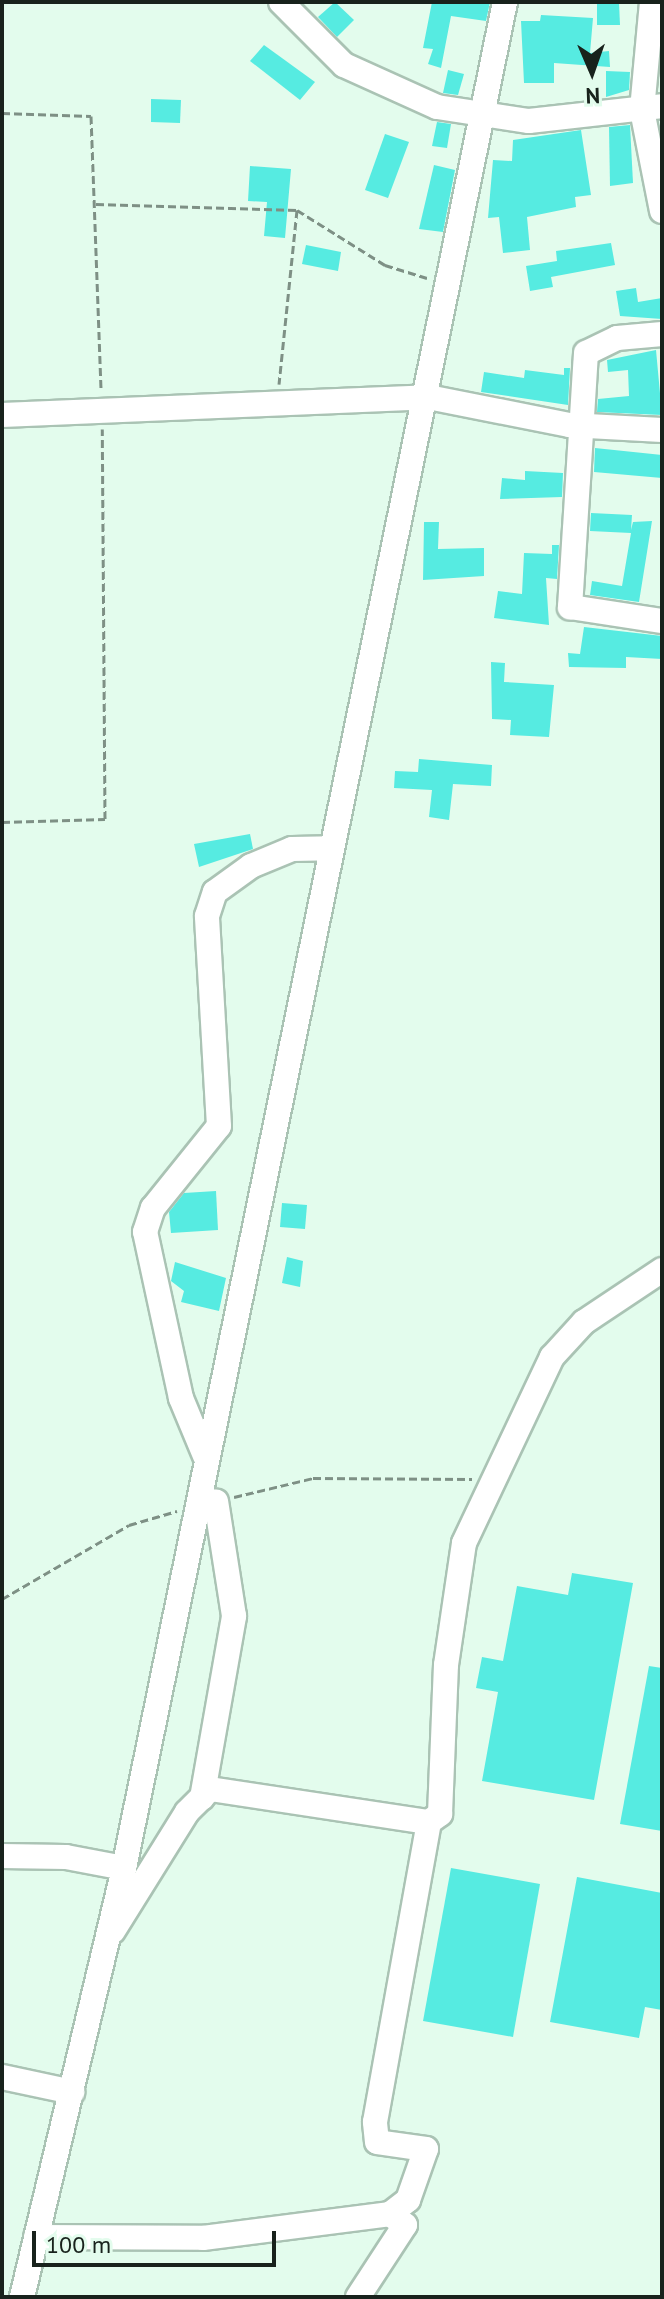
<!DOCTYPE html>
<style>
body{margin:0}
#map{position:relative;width:664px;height:2299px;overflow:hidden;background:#e3fced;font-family:"PT Sans",sans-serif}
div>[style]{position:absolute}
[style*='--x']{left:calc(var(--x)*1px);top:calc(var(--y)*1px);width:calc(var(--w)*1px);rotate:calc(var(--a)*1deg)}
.building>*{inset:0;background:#56ebe1}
.path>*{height:3px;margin-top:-1.5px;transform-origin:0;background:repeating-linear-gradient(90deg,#7e9085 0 8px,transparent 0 12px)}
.roads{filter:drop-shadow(2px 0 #aac3b4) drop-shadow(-2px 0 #aac3b4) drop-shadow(0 2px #aac3b4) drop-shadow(0 -2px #aac3b4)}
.minor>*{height:24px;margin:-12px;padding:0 12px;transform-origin:12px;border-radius:12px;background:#fff}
span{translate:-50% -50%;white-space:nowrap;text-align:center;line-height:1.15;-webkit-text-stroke:7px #e3fced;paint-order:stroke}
.frame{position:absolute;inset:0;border:4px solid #18221c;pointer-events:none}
.north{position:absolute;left:552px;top:32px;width:80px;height:80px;-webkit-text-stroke:6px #e3fced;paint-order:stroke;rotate:178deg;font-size:22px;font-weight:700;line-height:32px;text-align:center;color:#18221c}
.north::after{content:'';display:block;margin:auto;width:28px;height:36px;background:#18221c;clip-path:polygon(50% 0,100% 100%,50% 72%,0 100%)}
.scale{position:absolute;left:32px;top:2231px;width:244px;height:36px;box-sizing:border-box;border:4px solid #18221c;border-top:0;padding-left:10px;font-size:24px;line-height:28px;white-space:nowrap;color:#18221c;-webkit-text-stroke:6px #e3fced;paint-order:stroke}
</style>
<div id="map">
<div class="building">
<div style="clip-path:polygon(335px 2px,354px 20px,337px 37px,318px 17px)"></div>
<div style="clip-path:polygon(432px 2px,490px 2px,486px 21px,451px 16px,441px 68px,428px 64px,433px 49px,423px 48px)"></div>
<div style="clip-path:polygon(597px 3px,619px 3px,620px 25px,597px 25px)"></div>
<div style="clip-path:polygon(541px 15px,593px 18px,590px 53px,609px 51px,610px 67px,554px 63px,554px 83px,524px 83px,521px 21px,540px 21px)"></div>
<div style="clip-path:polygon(264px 45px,315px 82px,300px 100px,250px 61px)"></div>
<div style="clip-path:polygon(448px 70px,464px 74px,458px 95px,443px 93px)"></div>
<div style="clip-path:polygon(606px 71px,630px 72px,629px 90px,606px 97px)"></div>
<div style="clip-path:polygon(151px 99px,181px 100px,180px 123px,151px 122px)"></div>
<div style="clip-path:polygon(437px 122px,451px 124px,447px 148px,432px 146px)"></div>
<div style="clip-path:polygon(630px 125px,633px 183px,610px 186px,609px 127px)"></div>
<div style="clip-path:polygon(581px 130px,591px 195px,575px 197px,576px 207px,527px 217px,530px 250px,503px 253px,499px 217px,488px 218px,493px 160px,512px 161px,513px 140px)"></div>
<div style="clip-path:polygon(385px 134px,409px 142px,388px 198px,365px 190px)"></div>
<div style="clip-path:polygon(434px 165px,455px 170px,443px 232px,419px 229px)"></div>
<div style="clip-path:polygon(250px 166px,291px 169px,285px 238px,264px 236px,267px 202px,248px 201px)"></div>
<div style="clip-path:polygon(611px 243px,615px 265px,551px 277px,553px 287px,530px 291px,526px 266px,557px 261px,556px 251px)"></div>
<div style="clip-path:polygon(306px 245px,341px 252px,338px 271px,302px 264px)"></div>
<div style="clip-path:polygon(636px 288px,638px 302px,662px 298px,662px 319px,620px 316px,616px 291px)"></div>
<div style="clip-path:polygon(656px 350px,662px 415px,597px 412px,598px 399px,629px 396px,628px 370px,608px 372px,607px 360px)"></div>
<div style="clip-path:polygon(564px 368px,570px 368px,568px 405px,481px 392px,484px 372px,524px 378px,525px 370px,564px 375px)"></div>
<div style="clip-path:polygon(595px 448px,662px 455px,662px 478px,594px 472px)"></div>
<div style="clip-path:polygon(525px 471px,563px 473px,562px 497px,500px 499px,502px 478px,525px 480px)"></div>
<div style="clip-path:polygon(591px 513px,632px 515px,631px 530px,633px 522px,652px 521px,639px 602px,590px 595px,592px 581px,622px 586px,631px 533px,590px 531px)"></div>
<div style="clip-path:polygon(424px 522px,439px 522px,438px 549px,484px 548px,484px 576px,423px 580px)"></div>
<div style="clip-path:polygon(552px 545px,559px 545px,557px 579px,546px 578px,549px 625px,494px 618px,498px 591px,522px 594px,524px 553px,552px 554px)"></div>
<div style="clip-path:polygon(584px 627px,662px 636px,662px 659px,626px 657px,626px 668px,569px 667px,568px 653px,580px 654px)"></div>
<div style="clip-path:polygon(491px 662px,505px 663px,504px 682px,554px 685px,549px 737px,510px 735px,511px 720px,492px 719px)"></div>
<div style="clip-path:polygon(419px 759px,492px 765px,491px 786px,453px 784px,449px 820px,429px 817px,432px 790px,394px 788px,395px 771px,418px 772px)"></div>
<div style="clip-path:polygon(250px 834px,253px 849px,199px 867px,194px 844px)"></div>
<div style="clip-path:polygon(216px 1191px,218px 1230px,171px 1233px,169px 1212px,184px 1193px)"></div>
<div style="clip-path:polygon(282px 1203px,307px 1205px,305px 1229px,280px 1227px)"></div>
<div style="clip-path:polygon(287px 1257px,303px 1261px,300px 1287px,282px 1283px)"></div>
<div style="clip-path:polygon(175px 1262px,226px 1278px,219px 1311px,181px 1302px,184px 1291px,171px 1281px)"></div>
<div style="clip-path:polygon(572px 1573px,633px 1583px,594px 1800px,482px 1781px,498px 1692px,476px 1688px,482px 1657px,503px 1661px,517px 1586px,568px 1595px)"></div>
<div style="clip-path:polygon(649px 1666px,662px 1668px,662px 1831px,620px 1824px)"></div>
<div style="clip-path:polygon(451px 1868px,540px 1884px,513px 2037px,423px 2021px)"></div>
<div style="clip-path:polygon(577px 1877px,662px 1893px,662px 2010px,645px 2007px,639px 2038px,550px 2022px)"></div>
</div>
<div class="path">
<div style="--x:2;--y:113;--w:89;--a:1.9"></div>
<div style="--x:91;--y:116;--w:273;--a:87.9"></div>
<div style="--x:96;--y:204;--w:201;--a:1.7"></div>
<div style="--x:297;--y:210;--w:175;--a:95.9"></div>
<div style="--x:297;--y:210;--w:104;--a:32"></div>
<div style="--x:385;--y:265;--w:44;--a:17.2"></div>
<div style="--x:2;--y:822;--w:103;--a:-1.7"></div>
<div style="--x:105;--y:819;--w:390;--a:-90.4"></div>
<div style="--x:234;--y:1497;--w:81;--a:-13.5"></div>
<div style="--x:313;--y:1478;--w:159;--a:0.4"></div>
<div style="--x:2;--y:1599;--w:147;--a:-30.2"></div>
<div style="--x:129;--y:1525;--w:50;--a:-16.3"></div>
</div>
<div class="roads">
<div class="minor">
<div style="--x:281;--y:2;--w:89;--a:45"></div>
<div style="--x:344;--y:65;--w:102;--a:24.3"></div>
<div style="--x:437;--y:107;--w:93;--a:8.7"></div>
<div style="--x:529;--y:121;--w:134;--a:-6.4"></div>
<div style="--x:652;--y:2;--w:108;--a:95.3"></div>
<div style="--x:642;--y:110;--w:103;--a:78.8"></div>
<div style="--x:662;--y:334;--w:45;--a:174.9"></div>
<div style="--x:617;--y:338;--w:34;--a:154"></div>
<div style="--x:586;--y:353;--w:255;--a:93.6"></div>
<div style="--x:570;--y:607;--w:93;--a:8.7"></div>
<div style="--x:2;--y:415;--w:426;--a:-2.4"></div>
<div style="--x:428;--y:397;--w:144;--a:11.2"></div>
<div style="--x:569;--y:425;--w:93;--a:3.1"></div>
<div style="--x:205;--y:1456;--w:63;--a:-112.5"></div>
<div style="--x:181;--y:1398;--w:170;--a:-102.2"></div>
<div style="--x:145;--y:1232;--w:25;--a:-72"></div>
<div style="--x:153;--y:1208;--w:105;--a:-51.2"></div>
<div style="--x:219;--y:1126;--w:210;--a:-93.3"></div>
<div style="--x:207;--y:916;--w:25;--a:-72"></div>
<div style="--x:215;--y:892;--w:44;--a:-35.8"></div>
<div style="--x:251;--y:866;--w:44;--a:-22.5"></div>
<div style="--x:292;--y:849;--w:39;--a:-1"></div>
<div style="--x:202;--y:1798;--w:185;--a:-80"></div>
<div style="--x:234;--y:1616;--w:116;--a:-98.9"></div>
<div style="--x:2;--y:1856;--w:64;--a:0.9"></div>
<div style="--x:66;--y:1857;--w:59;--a:10.7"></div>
<div style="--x:113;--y:1931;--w:140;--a:-58.1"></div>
<div style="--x:187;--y:1812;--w:33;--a:-45"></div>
<div style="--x:210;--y:1789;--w:221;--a:8.6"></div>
<div style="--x:429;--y:1822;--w:14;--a:-36"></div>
<div style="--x:440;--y:1814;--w:149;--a:-87.7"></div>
<div style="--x:446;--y:1665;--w:123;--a:-81.6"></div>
<div style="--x:464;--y:1543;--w:206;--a:-64.7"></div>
<div style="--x:552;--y:1357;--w:47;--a:-47.6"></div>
<div style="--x:584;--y:1322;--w:94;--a:-33.7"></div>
<div style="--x:2;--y:2077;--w:72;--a:12.1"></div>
<div style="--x:36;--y:2237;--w:167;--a:0.3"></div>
<div style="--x:203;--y:2238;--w:189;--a:-7.3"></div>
<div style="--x:390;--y:2214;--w:23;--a:-38"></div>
<div style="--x:408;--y:2200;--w:54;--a:-70.6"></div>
<div style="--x:426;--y:2149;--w:49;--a:-171.9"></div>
<div style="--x:377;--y:2142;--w:20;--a:-96"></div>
<div style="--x:375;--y:2122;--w:305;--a:-79.8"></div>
<div style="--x:22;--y:2297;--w:441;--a:-76.6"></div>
<div style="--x:124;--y:1868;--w:1904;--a:-78.46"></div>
<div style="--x:358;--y:2297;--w:86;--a:-56.9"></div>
<div style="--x:405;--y:2225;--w:19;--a:-144"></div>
</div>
</div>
<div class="frame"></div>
<div class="north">N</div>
<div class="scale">100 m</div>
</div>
